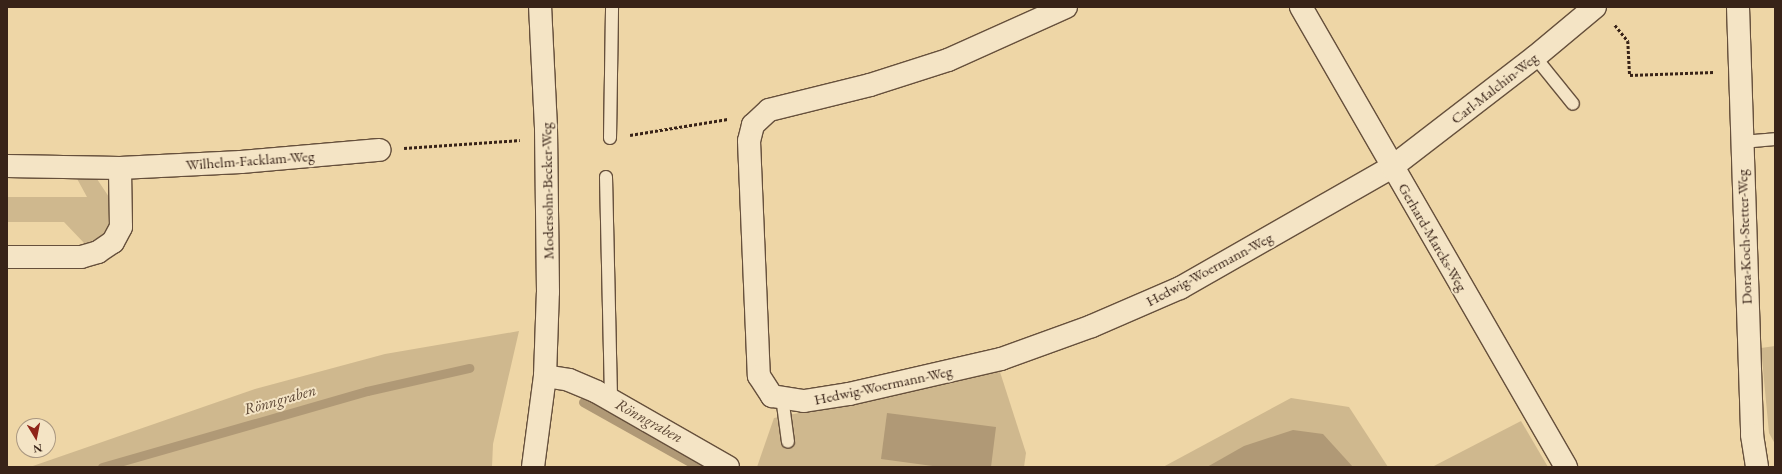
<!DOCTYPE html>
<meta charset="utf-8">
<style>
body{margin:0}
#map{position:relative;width:1782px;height:474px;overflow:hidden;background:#eed6a6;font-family:"EB Garamond",serif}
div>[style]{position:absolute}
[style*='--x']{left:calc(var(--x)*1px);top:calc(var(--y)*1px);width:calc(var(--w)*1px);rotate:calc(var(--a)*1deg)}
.green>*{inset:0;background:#cfb88e}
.water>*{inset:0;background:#b09976}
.stream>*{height:9px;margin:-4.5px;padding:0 4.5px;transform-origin:4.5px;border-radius:4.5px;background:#b09976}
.path>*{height:2.5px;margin-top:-1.25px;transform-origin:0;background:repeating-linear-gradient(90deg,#382318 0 3px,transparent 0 5px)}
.roads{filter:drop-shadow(1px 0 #66503c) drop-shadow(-1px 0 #66503c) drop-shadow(0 1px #66503c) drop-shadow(0 -1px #66503c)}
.lane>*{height:12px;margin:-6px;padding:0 6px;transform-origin:6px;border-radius:6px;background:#f4e4c5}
.street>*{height:22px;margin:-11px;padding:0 11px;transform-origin:11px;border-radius:11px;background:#f4e4c5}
span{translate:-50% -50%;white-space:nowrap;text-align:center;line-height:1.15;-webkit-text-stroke:4px #f4e4c5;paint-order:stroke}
.street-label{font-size:15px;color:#382318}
.water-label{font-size:16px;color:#5c4634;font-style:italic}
.frame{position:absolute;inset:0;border:8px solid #382318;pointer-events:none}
.north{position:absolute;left:16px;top:418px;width:40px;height:40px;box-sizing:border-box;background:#f4e4c5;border:1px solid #a99780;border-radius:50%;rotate:170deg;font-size:11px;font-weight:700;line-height:16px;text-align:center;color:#382318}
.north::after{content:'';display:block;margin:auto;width:14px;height:18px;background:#8f2418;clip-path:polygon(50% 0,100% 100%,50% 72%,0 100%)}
</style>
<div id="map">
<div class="green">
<div style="clip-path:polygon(75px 175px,97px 179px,109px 197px,112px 224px,100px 237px,85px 244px,64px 222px,7px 222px,7px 197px,87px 197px)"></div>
<div style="clip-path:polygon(519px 331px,493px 444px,492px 467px,30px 467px,255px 389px,385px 354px)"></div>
<div style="clip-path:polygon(1775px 346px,1775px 444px,1769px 433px,1761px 348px)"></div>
<div style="clip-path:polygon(1000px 372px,1026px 453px,1024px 467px,757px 467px,774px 418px)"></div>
<div style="clip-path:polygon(1291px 398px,1349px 407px,1388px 467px,1163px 467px)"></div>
<div style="clip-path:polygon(1521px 421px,1548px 467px,1432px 467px,1490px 437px)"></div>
</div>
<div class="water">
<div style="clip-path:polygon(887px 413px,996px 427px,991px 467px,940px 467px,881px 459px)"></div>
<div style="clip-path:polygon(1293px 430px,1323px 434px,1353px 467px,1207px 467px,1244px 446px)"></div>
</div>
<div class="stream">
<div style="--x:583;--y:402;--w:133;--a:29.3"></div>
<div style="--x:102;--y:467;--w:276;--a:-16"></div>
<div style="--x:367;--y:391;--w:105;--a:-12.7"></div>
</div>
<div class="path">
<div style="--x:1615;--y:25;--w:21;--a:51"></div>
<div style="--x:1628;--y:41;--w:34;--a:87"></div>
<div style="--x:1630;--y:75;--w:84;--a:-2"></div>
<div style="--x:630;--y:135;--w:99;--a:-9.3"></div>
<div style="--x:404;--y:148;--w:116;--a:-3.9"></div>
</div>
<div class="roads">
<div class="lane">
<div style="--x:1535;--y:57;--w:60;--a:51"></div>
<div style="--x:610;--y:138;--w:131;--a:-89.1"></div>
<div style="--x:1742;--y:142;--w:33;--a:-5"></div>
<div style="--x:606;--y:177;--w:222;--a:88.7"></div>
<div style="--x:782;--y:397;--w:45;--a:82.4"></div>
</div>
<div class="street">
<div style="--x:1066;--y:7;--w:129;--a:155.8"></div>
<div style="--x:948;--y:60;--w:82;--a:162.2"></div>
<div style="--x:870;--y:85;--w:104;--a:166.1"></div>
<div style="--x:769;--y:110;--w:22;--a:137"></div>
<div style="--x:753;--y:125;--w:16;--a:104"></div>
<div style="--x:749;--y:141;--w:235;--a:87.6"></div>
<div style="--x:759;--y:376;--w:24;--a:57"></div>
<div style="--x:772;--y:396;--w:32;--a:9"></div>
<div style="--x:804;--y:401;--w:46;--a:-8.8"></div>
<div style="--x:849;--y:394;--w:156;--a:-13"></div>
<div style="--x:1001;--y:359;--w:97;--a:-19.9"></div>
<div style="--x:1092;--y:326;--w:96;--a:-23.4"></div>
<div style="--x:1180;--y:288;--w:244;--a:-29.7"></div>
<div style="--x:1392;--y:167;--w:180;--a:-37.6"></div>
<div style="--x:1535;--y:57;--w:78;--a:-39.8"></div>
<div style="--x:1301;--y:7;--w:531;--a:60.05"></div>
<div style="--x:1738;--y:7;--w:428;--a:88.1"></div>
<div style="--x:1752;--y:435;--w:32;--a:81"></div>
<div style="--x:7;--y:166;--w:113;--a:1"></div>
<div style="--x:120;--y:168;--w:121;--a:-2.8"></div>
<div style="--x:241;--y:162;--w:139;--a:-5"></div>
<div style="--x:7;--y:257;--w:74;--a:0"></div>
<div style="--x:81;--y:257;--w:18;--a:-16"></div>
<div style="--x:98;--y:252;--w:18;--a:-34"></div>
<div style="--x:113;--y:242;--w:17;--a:-62"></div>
<div style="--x:121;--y:227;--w:59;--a:-91"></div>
<div style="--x:545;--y:376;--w:24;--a:9"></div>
<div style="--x:569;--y:380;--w:30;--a:23"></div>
<div style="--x:597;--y:392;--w:151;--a:29.8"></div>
<div style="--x:533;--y:467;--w:92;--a:-82.5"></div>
<div style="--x:545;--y:376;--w:84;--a:-88"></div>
<div style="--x:548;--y:292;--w:164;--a:-90.7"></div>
<div style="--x:546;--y:128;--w:121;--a:-92.8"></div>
</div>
</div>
<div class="street-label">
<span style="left:1494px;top:88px;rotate:-38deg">Carl-Malchin-Weg</span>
<span style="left:250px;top:160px;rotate:-4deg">Wilhelm-Facklam-Weg</span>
<span style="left:547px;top:191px;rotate:-91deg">Modersohn-Becker-Weg</span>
<span style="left:1433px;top:237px;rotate:60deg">Gerhard-Marcks-Weg</span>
<span style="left:1744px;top:237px;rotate:-92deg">Dora-Koch-Stetter-Weg</span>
<span style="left:1209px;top:269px;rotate:-28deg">Hedwig-Woermann-Weg</span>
<span style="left:883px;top:385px;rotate:-12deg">Hedwig-Woermann-Weg</span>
</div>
<div class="water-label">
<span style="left:280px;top:400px;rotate:-16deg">Rönngraben</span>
<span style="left:649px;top:421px;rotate:29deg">Rönngraben</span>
</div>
<div class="frame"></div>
<div class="north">N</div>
</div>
